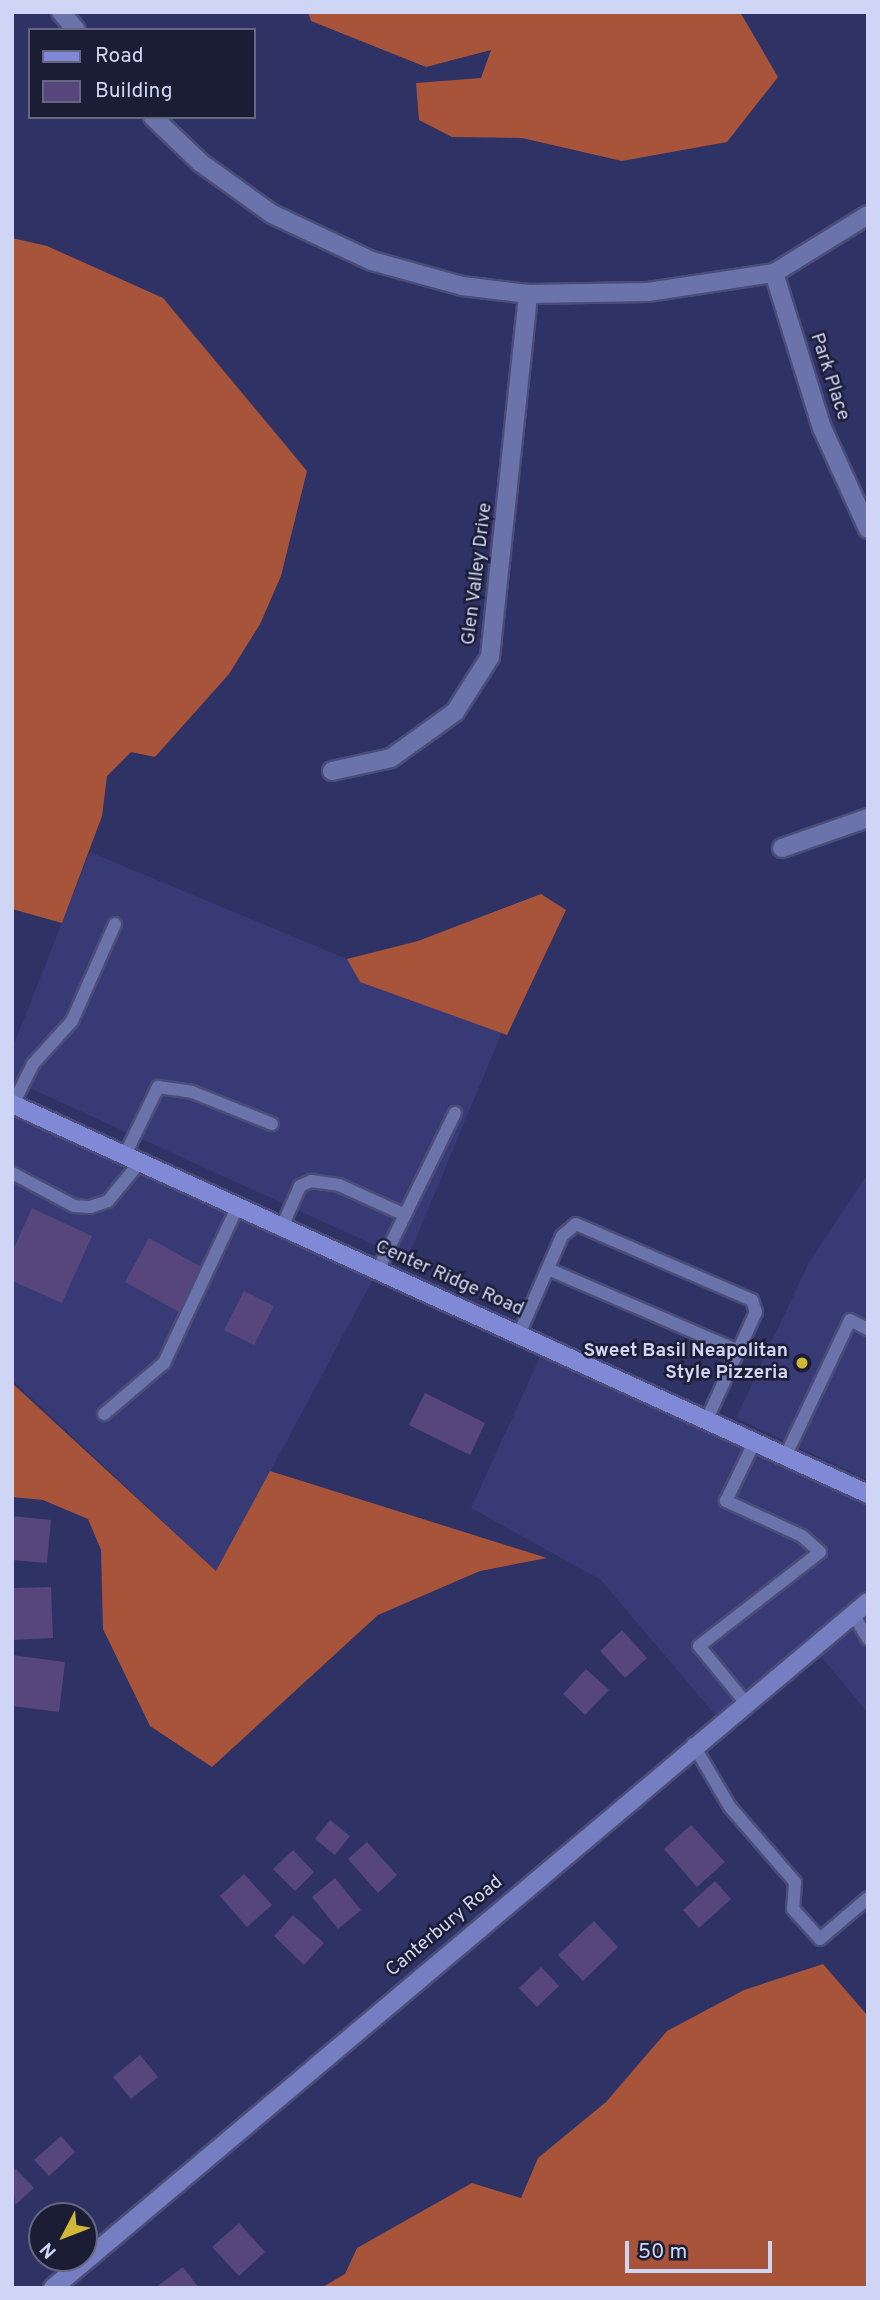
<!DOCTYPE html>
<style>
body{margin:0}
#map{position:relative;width:880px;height:2300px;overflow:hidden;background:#2e3265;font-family:Overpass,sans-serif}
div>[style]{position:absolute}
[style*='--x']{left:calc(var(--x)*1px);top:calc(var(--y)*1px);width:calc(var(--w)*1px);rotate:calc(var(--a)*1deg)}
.built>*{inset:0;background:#373a74}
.forest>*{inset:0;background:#a8543a}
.building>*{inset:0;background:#57467b}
.roads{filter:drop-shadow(2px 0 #4b4d78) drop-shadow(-2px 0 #4b4d78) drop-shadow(0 2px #4b4d78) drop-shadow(0 -2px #4b4d78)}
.lane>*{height:12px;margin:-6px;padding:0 6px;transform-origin:6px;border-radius:6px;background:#6b73ab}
.street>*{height:18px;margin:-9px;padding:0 9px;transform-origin:9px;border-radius:9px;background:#6b73ab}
.secondary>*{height:18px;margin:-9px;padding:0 9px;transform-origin:9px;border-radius:9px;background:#757ec0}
.primary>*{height:18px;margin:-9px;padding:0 9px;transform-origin:9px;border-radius:9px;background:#7f89d5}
.dots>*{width:19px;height:19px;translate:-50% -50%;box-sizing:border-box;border:4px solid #1b1d34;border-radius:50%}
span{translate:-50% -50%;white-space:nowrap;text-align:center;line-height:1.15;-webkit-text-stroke:5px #1b1d34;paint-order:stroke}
.street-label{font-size:19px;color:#cfd5f4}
.poi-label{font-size:19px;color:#cfd5f4;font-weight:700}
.right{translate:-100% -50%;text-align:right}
.frame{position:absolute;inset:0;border:14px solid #cfd5f4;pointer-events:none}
.legend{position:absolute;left:28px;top:28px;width:228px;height:91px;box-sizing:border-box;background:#1b1d34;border:2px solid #636781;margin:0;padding:9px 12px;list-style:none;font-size:21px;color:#cfd5f4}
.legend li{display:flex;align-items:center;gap:14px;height:35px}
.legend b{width:35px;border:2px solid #636781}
.north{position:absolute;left:28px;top:2202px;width:70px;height:70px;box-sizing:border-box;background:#1b1d34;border:2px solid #636781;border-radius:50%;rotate:228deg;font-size:19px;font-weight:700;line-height:28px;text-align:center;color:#cfd5f4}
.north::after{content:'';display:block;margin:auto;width:24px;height:32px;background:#d1b736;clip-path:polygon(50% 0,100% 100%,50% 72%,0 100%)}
.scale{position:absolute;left:625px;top:2241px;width:147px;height:32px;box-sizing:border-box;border:4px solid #cfd5f4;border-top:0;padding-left:9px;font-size:21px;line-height:24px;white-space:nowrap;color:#cfd5f4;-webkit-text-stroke:5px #1b1d34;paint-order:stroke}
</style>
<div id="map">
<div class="built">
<div style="clip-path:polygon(90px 852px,505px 1025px,407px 1260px,12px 1080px,12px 1049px)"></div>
<div style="clip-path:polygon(12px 1107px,378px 1270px,217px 1572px,12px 1380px)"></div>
<div style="clip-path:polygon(868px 1173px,868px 1480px,736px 1418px,808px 1264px)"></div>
<div style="clip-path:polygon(545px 1346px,868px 1494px,868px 1713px,813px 1647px,721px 1722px,601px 1580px,471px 1508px)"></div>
</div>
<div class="forest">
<div style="clip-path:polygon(308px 12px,740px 12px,778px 77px,727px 142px,622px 161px,522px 138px,452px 137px,419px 120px,416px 83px,481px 78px,491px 50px,426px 67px,311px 21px)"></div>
<div style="clip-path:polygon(12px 238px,47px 246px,163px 298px,307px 471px,281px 576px,260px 624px,229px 674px,155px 757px,131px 752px,107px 776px,102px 816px,62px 923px,12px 909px)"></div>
<div style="clip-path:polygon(541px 894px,566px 910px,507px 1035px,360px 982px,347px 959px,418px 941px)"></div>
<div style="clip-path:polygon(12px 1383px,216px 1571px,270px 1471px,547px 1558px,480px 1571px,378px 1615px,212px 1767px,150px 1726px,103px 1629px,101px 1550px,88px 1519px,43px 1500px,12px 1497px)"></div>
<div style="clip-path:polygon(823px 1964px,868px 2016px,868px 2288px,321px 2288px,345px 2274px,357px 2248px,472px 2183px,521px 2198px,538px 2158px,606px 2102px,667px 2031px,744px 1990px)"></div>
</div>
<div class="building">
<div style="clip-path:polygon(32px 1208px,92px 1236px,62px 1303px,12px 1281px,12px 1252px)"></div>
<div style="clip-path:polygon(149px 1238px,205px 1269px,181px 1313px,125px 1282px)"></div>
<div style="clip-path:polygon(244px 1291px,274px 1306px,254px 1345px,224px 1330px)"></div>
<div style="clip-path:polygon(425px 1393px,485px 1423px,470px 1455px,409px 1425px)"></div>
<div style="clip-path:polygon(12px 1516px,51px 1520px,47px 1563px,12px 1560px)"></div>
<div style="clip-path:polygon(51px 1587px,53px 1638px,12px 1640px,12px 1588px)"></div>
<div style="clip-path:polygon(622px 1630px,647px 1658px,625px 1678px,600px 1651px)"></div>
<div style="clip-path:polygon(12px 1655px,65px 1662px,59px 1712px,12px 1706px)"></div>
<div style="clip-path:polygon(586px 1669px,609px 1690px,585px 1715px,563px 1694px)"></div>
<div style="clip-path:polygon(330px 1820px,350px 1836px,335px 1855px,315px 1839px)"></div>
<div style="clip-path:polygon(691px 1825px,725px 1862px,697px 1887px,664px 1849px)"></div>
<div style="clip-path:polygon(367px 1842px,397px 1875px,378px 1893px,348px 1859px)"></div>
<div style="clip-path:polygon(293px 1850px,314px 1872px,295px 1891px,273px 1869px)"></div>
<div style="clip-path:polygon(244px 1874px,272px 1905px,247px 1927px,220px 1896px)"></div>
<div style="clip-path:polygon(335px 1878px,361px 1910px,338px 1929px,312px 1897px)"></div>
<div style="clip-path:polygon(715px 1881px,731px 1899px,699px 1928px,683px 1910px)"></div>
<div style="clip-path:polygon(293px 1915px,324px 1943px,304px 1965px,274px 1936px)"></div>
<div style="clip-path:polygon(594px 1921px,618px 1947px,583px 1981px,558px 1955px)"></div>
<div style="clip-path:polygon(541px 1967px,559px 1986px,537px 2007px,519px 1988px)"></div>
<div style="clip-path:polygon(140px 2055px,158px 2077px,131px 2099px,113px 2077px)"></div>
<div style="clip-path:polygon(61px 2136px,75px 2152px,49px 2176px,34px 2160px)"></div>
<div style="clip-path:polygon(16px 2169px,34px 2188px,15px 2205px,12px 2172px)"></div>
<div style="clip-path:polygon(239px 2223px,265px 2252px,239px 2276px,212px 2247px)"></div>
<div style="clip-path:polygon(183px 2267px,199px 2288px,155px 2288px)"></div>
</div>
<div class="roads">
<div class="lane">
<div style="--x:13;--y:1104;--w:45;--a:-63.4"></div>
<div style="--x:33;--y:1064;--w:58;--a:-47.8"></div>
<div style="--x:72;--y:1021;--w:106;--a:-66.1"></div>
<div style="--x:125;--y:1155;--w:76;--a:-64.1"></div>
<div style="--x:158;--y:1087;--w:34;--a:8"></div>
<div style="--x:192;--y:1092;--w:86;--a:21.8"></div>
<div style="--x:12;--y:1173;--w:70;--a:28"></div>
<div style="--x:74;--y:1206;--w:16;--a:4"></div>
<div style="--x:90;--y:1207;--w:19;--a:-18"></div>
<div style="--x:108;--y:1201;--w:50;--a:-50.6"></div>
<div style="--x:282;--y:1227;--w:45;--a:-66.3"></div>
<div style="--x:300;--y:1186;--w:12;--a:-24"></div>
<div style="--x:311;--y:1181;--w:28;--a:8"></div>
<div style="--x:339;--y:1185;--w:72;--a:24.4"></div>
<div style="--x:548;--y:1269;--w:207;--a:23.3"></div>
<div style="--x:378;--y:1270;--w:175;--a:-63.9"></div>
<div style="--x:519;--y:1334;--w:107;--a:-66.3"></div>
<div style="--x:562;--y:1236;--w:18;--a:-41"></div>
<div style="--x:576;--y:1224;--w:192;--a:23.4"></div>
<div style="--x:752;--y:1300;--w:13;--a:72"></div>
<div style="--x:756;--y:1312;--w:118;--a:114.6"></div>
<div style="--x:104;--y:1414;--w:79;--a:-40.4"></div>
<div style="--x:164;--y:1363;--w:174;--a:-64.8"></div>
<div style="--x:786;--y:1455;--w:149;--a:-64.6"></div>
<div style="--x:850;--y:1320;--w:20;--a:27"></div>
<div style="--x:853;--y:1614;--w:29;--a:59"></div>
<div style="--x:745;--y:1702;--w:72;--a:-129.4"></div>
<div style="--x:699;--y:1646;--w:153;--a:-37.8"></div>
<div style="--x:820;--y:1552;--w:24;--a:-138"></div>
<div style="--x:802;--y:1536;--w:84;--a:-155.3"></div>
<div style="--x:726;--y:1501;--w:67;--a:-64.2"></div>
<div style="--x:693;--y:1744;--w:73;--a:59.6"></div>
<div style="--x:730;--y:1807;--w:99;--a:49.1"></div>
<div style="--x:795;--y:1882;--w:27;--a:94"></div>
<div style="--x:793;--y:1909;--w:40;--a:48"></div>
<div style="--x:820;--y:1939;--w:63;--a:-40.5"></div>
</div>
<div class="street">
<div style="--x:61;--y:12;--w:23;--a:50"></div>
<div style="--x:153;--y:117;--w:66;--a:43.8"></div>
<div style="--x:201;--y:163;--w:87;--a:35.7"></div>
<div style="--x:272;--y:214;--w:110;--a:25.2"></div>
<div style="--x:372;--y:261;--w:93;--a:15.5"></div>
<div style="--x:462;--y:286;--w:66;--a:6.9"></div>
<div style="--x:528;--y:294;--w:120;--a:-1"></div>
<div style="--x:648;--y:292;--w:127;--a:-8.6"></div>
<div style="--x:774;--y:273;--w:110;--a:-31.7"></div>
<div style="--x:774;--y:273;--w:162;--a:72.8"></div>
<div style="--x:822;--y:428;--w:111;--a:65.5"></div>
<div style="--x:332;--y:771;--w:60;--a:-12.4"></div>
<div style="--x:391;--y:758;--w:79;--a:-35.7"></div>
<div style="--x:455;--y:712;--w:65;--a:-57.5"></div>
<div style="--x:490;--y:657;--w:365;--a:-84"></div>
<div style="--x:782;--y:848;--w:91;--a:-19.2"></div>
</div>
<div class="secondary">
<div style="--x:53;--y:2288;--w:1065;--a:-40.09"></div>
</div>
<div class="primary">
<div style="--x:12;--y:1104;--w:941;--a:24.49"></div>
</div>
</div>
<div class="dots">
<div style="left:802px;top:1363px;background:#d1b736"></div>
</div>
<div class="street-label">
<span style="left:829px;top:377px;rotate:72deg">Park Place</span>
<span style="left:478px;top:574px;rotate:-83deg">Glen Valley Drive</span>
<span style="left:449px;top:1279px;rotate:24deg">Center Ridge Road</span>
<span style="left:445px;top:1927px;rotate:-40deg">Canterbury Road</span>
</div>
<div class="poi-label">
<span class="right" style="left:788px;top:1363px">Sweet Basil Neapolitan<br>Style Pizzeria</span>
</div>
<div class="frame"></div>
<ul class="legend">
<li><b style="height:9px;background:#7f89d5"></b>Road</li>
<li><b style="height:19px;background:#57467b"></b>Building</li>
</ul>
<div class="north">N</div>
<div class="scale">50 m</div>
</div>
